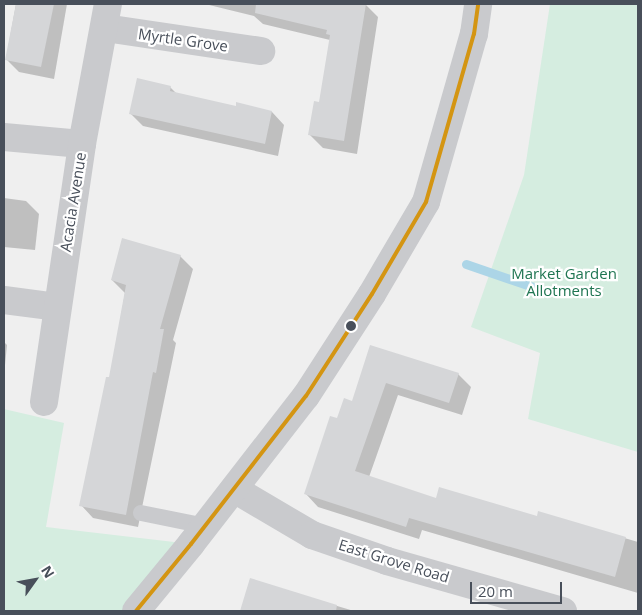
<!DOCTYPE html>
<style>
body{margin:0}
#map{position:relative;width:642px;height:615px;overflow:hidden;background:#efefef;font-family:"Open Sans",sans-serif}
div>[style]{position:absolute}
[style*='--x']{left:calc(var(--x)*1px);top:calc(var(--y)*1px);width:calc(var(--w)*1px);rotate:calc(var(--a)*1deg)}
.green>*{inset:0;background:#d5ede0}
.shadow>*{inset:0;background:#0003}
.stream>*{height:9px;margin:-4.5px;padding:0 4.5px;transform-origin:4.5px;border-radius:4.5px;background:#acd5e7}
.building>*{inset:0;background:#d5d6d8}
.service>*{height:16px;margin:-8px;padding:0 8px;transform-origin:8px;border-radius:8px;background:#c9cacd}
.minor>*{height:28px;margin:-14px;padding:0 14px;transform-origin:14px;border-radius:14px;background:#c9cacd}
.tertiary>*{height:28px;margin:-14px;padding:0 14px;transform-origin:14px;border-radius:14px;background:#c9cacd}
.bus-1>*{height:4px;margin:-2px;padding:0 2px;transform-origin:2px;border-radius:2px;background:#d49512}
.dots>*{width:14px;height:14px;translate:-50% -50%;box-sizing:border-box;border:2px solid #fff;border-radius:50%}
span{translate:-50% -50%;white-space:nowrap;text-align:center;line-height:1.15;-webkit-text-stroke:4.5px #fff;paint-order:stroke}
.street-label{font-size:15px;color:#484f5a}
.park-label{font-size:15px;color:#1f7552}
.frame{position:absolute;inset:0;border:5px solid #484f5a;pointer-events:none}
.north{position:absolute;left:10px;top:555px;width:50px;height:50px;-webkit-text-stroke:4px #fff;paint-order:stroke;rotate:58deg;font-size:14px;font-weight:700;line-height:20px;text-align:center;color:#484f5a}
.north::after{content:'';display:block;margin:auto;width:18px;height:22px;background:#484f5a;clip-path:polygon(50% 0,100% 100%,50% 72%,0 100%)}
.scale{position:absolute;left:470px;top:582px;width:92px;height:22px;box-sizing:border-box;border:2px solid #484f5a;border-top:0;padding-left:6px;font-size:15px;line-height:18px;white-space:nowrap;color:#484f5a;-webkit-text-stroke:4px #fff;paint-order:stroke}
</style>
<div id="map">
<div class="green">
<div style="clip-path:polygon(550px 4px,638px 4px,638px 452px,528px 419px,540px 353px,471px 327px,524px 175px)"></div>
<div style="clip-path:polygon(4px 409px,64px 423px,46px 527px,191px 544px,136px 611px,4px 611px)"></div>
</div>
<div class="shadow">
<div style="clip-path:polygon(16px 4px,67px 4px,54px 79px,19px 72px,6px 59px)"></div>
<div style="clip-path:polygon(205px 4px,365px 4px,378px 17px,357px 154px,323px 148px,310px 135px,320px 104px,330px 40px,263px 24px,254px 16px)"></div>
<div style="clip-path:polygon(170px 87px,177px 94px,237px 107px,272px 112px,284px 125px,278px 156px,143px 126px,130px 113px)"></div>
<div style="clip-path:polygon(4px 198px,26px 201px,39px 214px,35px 250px,4px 247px)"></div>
<div style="clip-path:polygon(180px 256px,193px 269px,173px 340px,176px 343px,138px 527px,93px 518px,81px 505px,110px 379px,125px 293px,112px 280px)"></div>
<div style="clip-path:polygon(4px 342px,7px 345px,4px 375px)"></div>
<div style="clip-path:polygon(371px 346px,458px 374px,471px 387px,462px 415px,398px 395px,369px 477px,437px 500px,538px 517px,539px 513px,638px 542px,638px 593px,422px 530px,419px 539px,318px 507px,306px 494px,338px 420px,353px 403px)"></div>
<div style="clip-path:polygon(250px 580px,354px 611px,241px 611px)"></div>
</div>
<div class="stream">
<div style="--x:466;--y:264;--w:71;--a:18.9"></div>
</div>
<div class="building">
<div style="clip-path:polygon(16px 4px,54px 4px,41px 67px,5px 60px)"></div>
<div style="clip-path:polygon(256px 4px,366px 4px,344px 141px,308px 135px,314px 101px,319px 102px,330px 35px,326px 34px,327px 30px,255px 13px)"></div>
<div style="clip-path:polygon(137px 78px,171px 86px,170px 91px,236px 106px,236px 102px,272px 111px,265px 144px,129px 114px)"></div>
<div style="clip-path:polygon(122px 238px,181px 255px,160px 329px,164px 329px,156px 373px,153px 372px,126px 515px,79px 506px,106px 377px,109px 377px,126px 285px,111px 280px)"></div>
<div style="clip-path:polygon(370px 345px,459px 373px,449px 403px,386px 383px,355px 471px,436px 498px,439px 487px,537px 516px,538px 511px,626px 537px,615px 577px,409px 518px,406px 527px,304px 494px,330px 416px,337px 418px,344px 398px,352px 401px)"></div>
<div style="clip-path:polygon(250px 578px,337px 605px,336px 611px,240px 611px)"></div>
</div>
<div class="service">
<div style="--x:141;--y:513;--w:65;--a:11.5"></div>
</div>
<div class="minor">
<div style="--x:105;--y:28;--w:158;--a:8.4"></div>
<div style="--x:4;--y:137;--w:78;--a:5.1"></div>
<div style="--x:4;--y:300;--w:53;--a:7.5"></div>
<div style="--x:44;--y:402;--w:261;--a:-81.6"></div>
<div style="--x:82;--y:144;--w:142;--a:-79.5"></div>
<div style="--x:234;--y:489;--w:91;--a:30.5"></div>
<div style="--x:312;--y:535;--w:79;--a:19.1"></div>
<div style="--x:387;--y:561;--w:183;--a:15.9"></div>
</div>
<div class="tertiary">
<div style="--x:136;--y:611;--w:87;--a:-50.6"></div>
<div style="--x:191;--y:544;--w:187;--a:-52.2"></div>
<div style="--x:306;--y:396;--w:121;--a:-57.1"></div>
<div style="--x:372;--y:294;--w:107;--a:-59.6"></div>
<div style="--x:426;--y:202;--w:175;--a:-74.1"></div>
<div style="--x:474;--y:34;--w:30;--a:-82"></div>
</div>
<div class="bus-1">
<div style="--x:136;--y:611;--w:87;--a:-50.6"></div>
<div style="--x:191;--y:544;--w:187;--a:-52.2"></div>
<div style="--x:306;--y:396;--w:121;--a:-57.1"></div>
<div style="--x:372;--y:294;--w:107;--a:-59.6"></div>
<div style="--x:426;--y:202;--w:175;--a:-74.1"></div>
<div style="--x:474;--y:34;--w:30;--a:-82"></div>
</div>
<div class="dots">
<div style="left:351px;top:326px;background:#484f5a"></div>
</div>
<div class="street-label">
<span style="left:183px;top:40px;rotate:8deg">Myrtle Grove</span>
<span style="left:73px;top:202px;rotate:-81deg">Acacia Avenue</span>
<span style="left:394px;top:561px;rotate:17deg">East Grove Road</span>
</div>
<div class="park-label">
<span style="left:564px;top:282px">Market Garden<br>Allotments</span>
</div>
<div class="frame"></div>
<div class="north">N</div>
<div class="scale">20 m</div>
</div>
